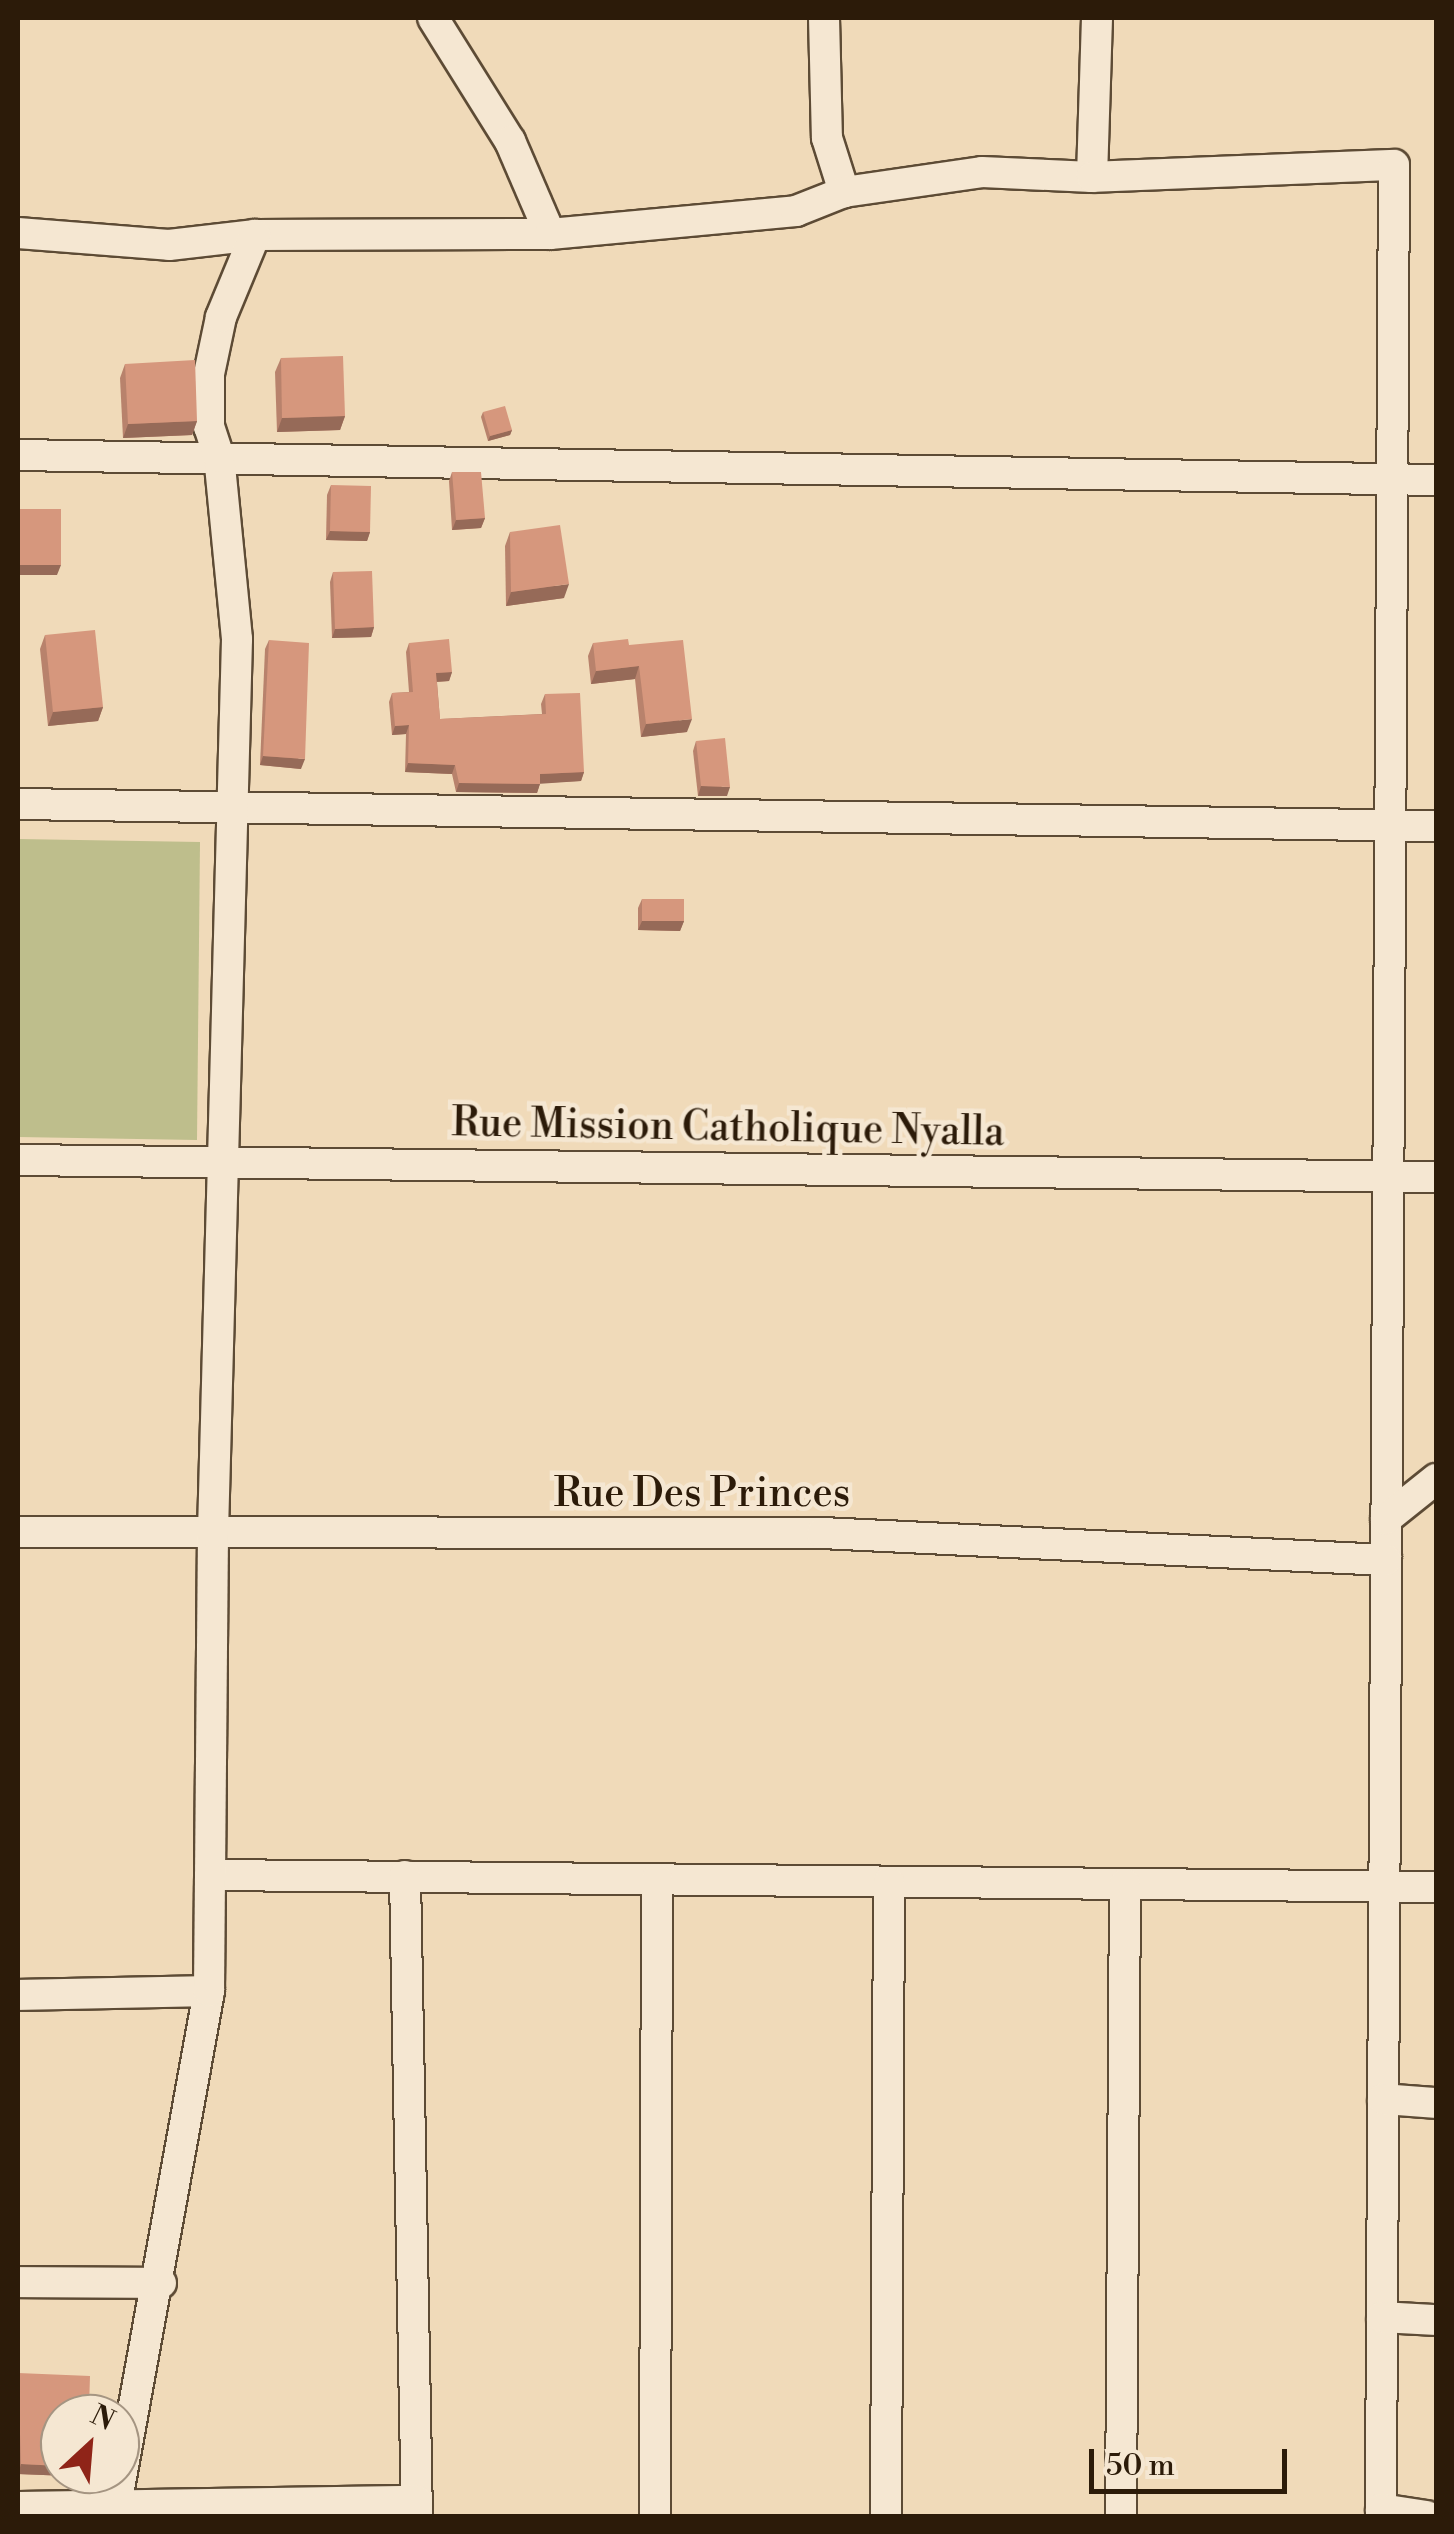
<!DOCTYPE html>
<style>
body{margin:0}
#map{position:relative;width:1454px;height:2534px;overflow:hidden;background:#f0dab9;font-family:"Libre Bodoni",serif}
div>[style]{position:absolute}
[style*='--x']{left:calc(var(--x)*1px);top:calc(var(--y)*1px);width:calc(var(--w)*1px);rotate:calc(var(--a)*1deg)}
.green>*{inset:0;background:#bebe8c}
.roads{filter:drop-shadow(2px 0 #5d4b35) drop-shadow(-2px 0 #5d4b35) drop-shadow(0 2px #5d4b35) drop-shadow(0 -2px #5d4b35)}
.minor>*{height:30px;margin:-15px;padding:0 15px;transform-origin:15px;border-radius:15px;background:#f5e7d2}
.wall>*{inset:0;background:#b8826c}
.shaded-wall>*{inset:0;background:#966a58}
.building>*{inset:0;background:#d6977d}
span{translate:-50% -50%;white-space:nowrap;text-align:center;line-height:1.15;-webkit-text-stroke:9px #f5e7d2;paint-order:stroke}
.street-label{font-size:40px;color:#2c1b09}
.frame{position:absolute;inset:0;border:20px solid #2c1b09;pointer-events:none}
.north{position:absolute;left:40px;top:2394px;width:100px;height:100px;box-sizing:border-box;background:#f5e7d2;border:2px solid #a59582;border-radius:50%;rotate:26deg;font-size:28px;font-weight:700;line-height:40px;text-align:center;color:#2c1b09}
.north::after{content:'';display:block;margin:auto;width:35px;height:45px;background:#8f2418;clip-path:polygon(50% 0,100% 100%,50% 72%,0 100%)}
.scale{position:absolute;left:1089px;top:2449px;width:198px;height:45px;box-sizing:border-box;border:5px solid #2c1b09;border-top:0;padding-left:12px;font-size:30px;line-height:35px;white-space:nowrap;color:#2c1b09;-webkit-text-stroke:8px #f5e7d2;paint-order:stroke}
</style>
<div id="map">
<div class="green">
<div style="clip-path:polygon(18px 839px,200px 842px,197px 1140px,18px 1137px)"></div>
</div>
<div class="roads">
<div class="minor">
<div style="--x:433;--y:18;--w:145;--a:58"></div>
<div style="--x:510;--y:141;--w:101;--a:66.7"></div>
<div style="--x:824;--y:18;--w:120;--a:88.6"></div>
<div style="--x:827;--y:138;--w:57;--a:72.5"></div>
<div style="--x:1092;--y:177;--w:159;--a:-88.2"></div>
<div style="--x:18;--y:233;--w:151;--a:4.5"></div>
<div style="--x:169;--y:245;--w:87;--a:-6.6"></div>
<div style="--x:255;--y:235;--w:295;--a:-0.2"></div>
<div style="--x:550;--y:234;--w:247;--a:-5.3"></div>
<div style="--x:796;--y:211;--w:52;--a:-21.6"></div>
<div style="--x:844;--y:192;--w:139;--a:-8.2"></div>
<div style="--x:982;--y:172;--w:110;--a:2.6"></div>
<div style="--x:1092;--y:177;--w:302;--a:-2.3"></div>
<div style="--x:1394;--y:165;--w:2351;--a:90.32"></div>
<div style="--x:18;--y:455;--w:1418;--a:1.01"></div>
<div style="--x:18;--y:804;--w:1418;--a:0.89"></div>
<div style="--x:18;--y:1160;--w:1418;--a:0.69"></div>
<div style="--x:1386;--y:1519;--w:64;--a:-38.7"></div>
<div style="--x:18;--y:1532;--w:804;--a:0.07"></div>
<div style="--x:822;--y:1533;--w:565;--a:2.74"></div>
<div style="--x:213;--y:1875;--w:1223;--a:0.56"></div>
<div style="--x:405;--y:1876;--w:640;--a:88.93"></div>
<div style="--x:18;--y:1995;--w:191;--a:-1.2"></div>
<div style="--x:1383;--y:2099;--w:53;--a:4.3"></div>
<div style="--x:18;--y:2282;--w:143;--a:0.4"></div>
<div style="--x:1382;--y:2317;--w:54;--a:3.2"></div>
<div style="--x:18;--y:2507;--w:399;--a:-0.9"></div>
<div style="--x:1381;--y:2509;--w:46;--a:8.8"></div>
<div style="--x:114;--y:2516;--w:534;--a:-79.74"></div>
<div style="--x:209;--y:1991;--w:459;--a:-89.5"></div>
<div style="--x:213;--y:1532;--w:893;--a:-88.46"></div>
<div style="--x:237;--y:639;--w:183;--a:-95.6"></div>
<div style="--x:219;--y:457;--w:32;--a:-108"></div>
<div style="--x:209;--y:427;--w:53;--a:-90"></div>
<div style="--x:209;--y:374;--w:58;--a:-78.1"></div>
<div style="--x:221;--y:317;--w:89;--a:-67.5"></div>
<div style="--x:655;--y:2516;--w:637;--a:-89.82"></div>
<div style="--x:886;--y:2516;--w:634;--a:-89.73"></div>
<div style="--x:1121;--y:2516;--w:632;--a:-89.64"></div>
</div>
</div>
<div class="wall">
<div style="clip-path:polygon(281px 358px,345px 416px,340px 430px,277px 432px,275px 372px)"></div>
<div style="clip-path:polygon(125px 364px,197px 421px,192px 435px,123px 438px,120px 378px)"></div>
<div style="clip-path:polygon(483px 412px,512px 430px,510px 435px,488px 441px,481px 417px)"></div>
<div style="clip-path:polygon(452px 472px,485px 518px,481px 528px,452px 530px,449px 481px)"></div>
<div style="clip-path:polygon(331px 485px,370px 532px,367px 541px,326px 540px,327px 495px)"></div>
<div style="clip-path:polygon(510px 532px,564px 598px,506px 606px,505px 546px)"></div>
<div style="clip-path:polygon(333px 572px,374px 627px,371px 637px,332px 638px,330px 582px)"></div>
<div style="clip-path:polygon(45px 635px,103px 707px,98px 721px,48px 726px,40px 649px)"></div>
<div style="clip-path:polygon(269px 640px,301px 769px,260px 765px,265px 649px)"></div>
<div style="clip-path:polygon(409px 643px,452px 672px,449px 681px,437px 682px,440px 719px,542px 714px,541px 704px,545px 694px,584px 772px,581px 781px,540px 783px,537px 793px,456px 792px,452px 774px,405px 772px,406px 734px,392px 735px,389px 702px,392px 693px,409px 692px,406px 652px)"></div>
<div style="clip-path:polygon(593px 643px,629px 645px,687px 732px,641px 737px,635px 679px,591px 684px,588px 656px)"></div>
<div style="clip-path:polygon(696px 741px,727px 796px,698px 796px,693px 751px)"></div>
<div style="clip-path:polygon(642px 899px,684px 921px,680px 931px,638px 930px,638px 908px)"></div>
<div style="clip-path:polygon(18px 2373px,89px 2408px,87px 2414px,60px 2414px,68px 2476px,18px 2474px)"></div>
</div>
<div class="shaded-wall">
<div style="clip-path:polygon(345px 416px,340px 430px,277px 432px,282px 418px)"></div>
<div style="clip-path:polygon(197px 421px,192px 435px,123px 438px,128px 424px)"></div>
<div style="clip-path:polygon(512px 430px,510px 435px,488px 441px,490px 436px)"></div>
<div style="clip-path:polygon(485px 518px,481px 528px,452px 530px,456px 520px)"></div>
<div style="clip-path:polygon(330px 531px,370px 532px,367px 541px,326px 540px)"></div>
<div style="clip-path:polygon(18px 565px,61px 565px,57px 575px,18px 575px)"></div>
<div style="clip-path:polygon(569px 584px,564px 598px,506px 606px,511px 592px)"></div>
<div style="clip-path:polygon(374px 627px,371px 637px,332px 638px,335px 629px)"></div>
<div style="clip-path:polygon(639px 666px,635px 679px,591px 684px,596px 671px)"></div>
<div style="clip-path:polygon(452px 672px,449px 681px,433px 682px,436px 673px)"></div>
<div style="clip-path:polygon(103px 707px,98px 721px,48px 726px,53px 712px)"></div>
<div style="clip-path:polygon(692px 719px,687px 732px,641px 737px,646px 724px)"></div>
<div style="clip-path:polygon(409px 725px,406px 734px,392px 735px,395px 726px)"></div>
<div style="clip-path:polygon(263px 756px,305px 759px,301px 769px,260px 765px)"></div>
<div style="clip-path:polygon(408px 763px,455px 765px,452px 774px,405px 772px)"></div>
<div style="clip-path:polygon(584px 772px,581px 781px,537px 784px,540px 774px)"></div>
<div style="clip-path:polygon(459px 783px,540px 784px,537px 793px,456px 792px)"></div>
<div style="clip-path:polygon(701px 786px,730px 787px,727px 796px,698px 796px)"></div>
<div style="clip-path:polygon(642px 921px,684px 921px,680px 931px,638px 930px)"></div>
<div style="clip-path:polygon(74px 2408px,89px 2408px,87px 2414px,72px 2414px)"></div>
<div style="clip-path:polygon(21px 2464px,60px 2466px,60px 2474px,69px 2474px,68px 2476px,18px 2474px)"></div>
</div>
<div class="building">
<div style="clip-path:polygon(343px 356px,345px 416px,282px 418px,281px 358px)"></div>
<div style="clip-path:polygon(195px 360px,197px 421px,128px 424px,125px 364px)"></div>
<div style="clip-path:polygon(505px 406px,512px 430px,490px 436px,483px 412px)"></div>
<div style="clip-path:polygon(452px 472px,481px 472px,485px 518px,456px 520px)"></div>
<div style="clip-path:polygon(331px 485px,371px 486px,370px 532px,330px 531px)"></div>
<div style="clip-path:polygon(18px 509px,61px 509px,61px 565px,18px 565px)"></div>
<div style="clip-path:polygon(560px 525px,569px 584px,511px 592px,510px 532px)"></div>
<div style="clip-path:polygon(372px 571px,374px 627px,335px 629px,333px 572px)"></div>
<div style="clip-path:polygon(95px 630px,103px 707px,53px 712px,45px 635px)"></div>
<div style="clip-path:polygon(449px 639px,452px 672px,436px 673px,440px 719px,546px 714px,545px 694px,580px 693px,584px 772px,540px 774px,540px 784px,459px 783px,455px 765px,408px 763px,409px 725px,395px 726px,392px 693px,413px 692px,409px 643px)"></div>
<div style="clip-path:polygon(628px 639px,629px 645px,683px 640px,692px 719px,646px 724px,639px 666px,596px 671px,593px 643px)"></div>
<div style="clip-path:polygon(269px 640px,309px 643px,305px 759px,263px 756px)"></div>
<div style="clip-path:polygon(725px 738px,730px 787px,701px 786px,696px 741px)"></div>
<div style="clip-path:polygon(642px 899px,684px 899px,684px 921px,642px 921px)"></div>
<div style="clip-path:polygon(18px 2373px,90px 2376px,89px 2408px,74px 2408px,74px 2414px,60px 2414px,60px 2466px,21px 2464px)"></div>
</div>
<div class="street-label">
<span style="left:728px;top:1128px;rotate:1deg">Rue Mission Catholique Nyalla</span>
<span style="left:702px;top:1494px">Rue Des Princes</span>
</div>
<div class="frame"></div>
<div class="north">N</div>
<div class="scale">50 m</div>
</div>
